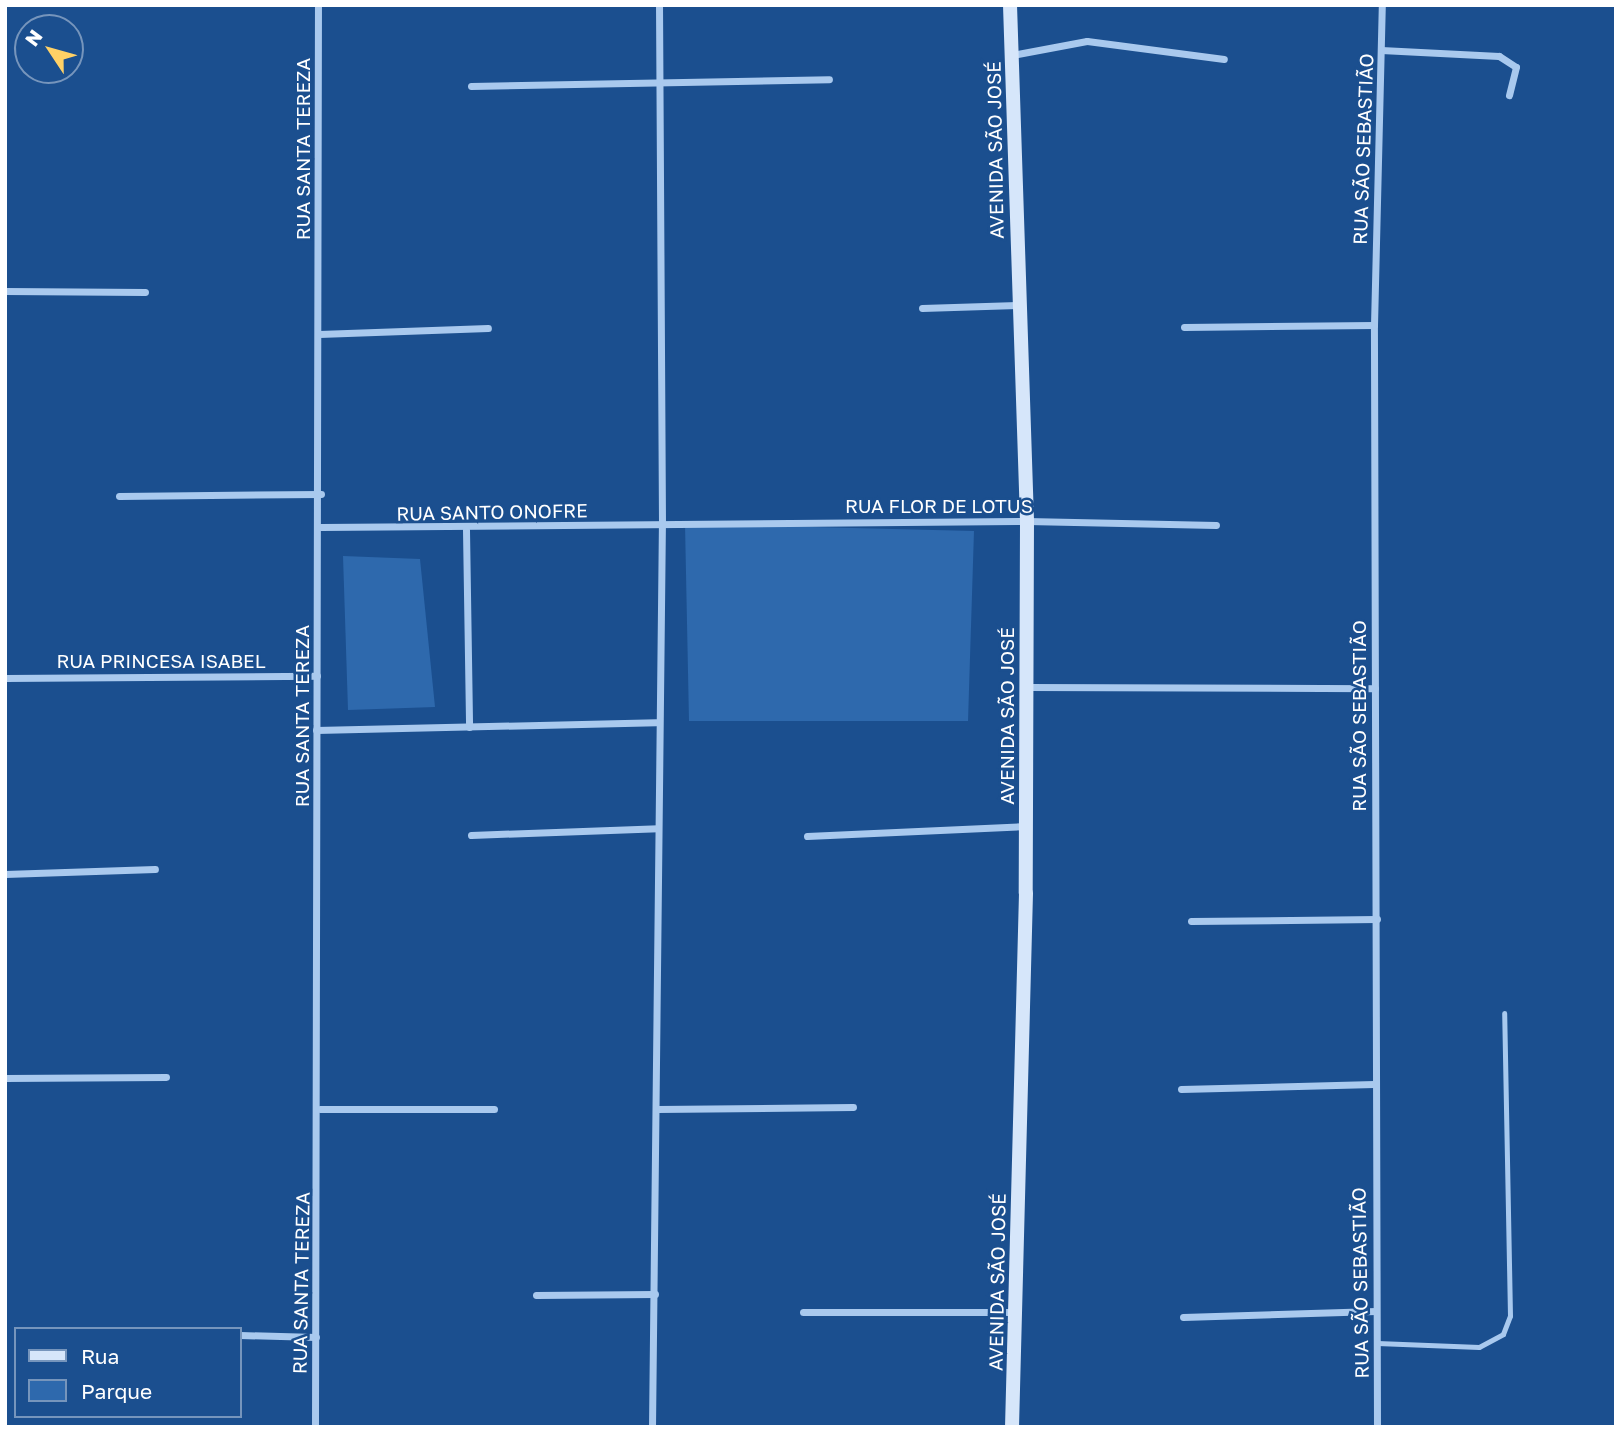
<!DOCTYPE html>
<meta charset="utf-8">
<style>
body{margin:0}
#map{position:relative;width:1621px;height:1432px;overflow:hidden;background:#1b4f8f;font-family:"Golos Text",sans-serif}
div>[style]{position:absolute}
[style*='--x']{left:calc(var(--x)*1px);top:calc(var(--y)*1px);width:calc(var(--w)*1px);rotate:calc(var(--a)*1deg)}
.green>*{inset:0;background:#2e69ad}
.lane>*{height:5px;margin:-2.5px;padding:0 2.5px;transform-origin:2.5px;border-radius:2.5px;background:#a9c9ee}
.street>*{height:7px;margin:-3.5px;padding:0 3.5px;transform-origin:3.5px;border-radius:3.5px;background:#a9c9ee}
.secondary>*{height:14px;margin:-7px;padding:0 7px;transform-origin:7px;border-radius:7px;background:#d6e6fa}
span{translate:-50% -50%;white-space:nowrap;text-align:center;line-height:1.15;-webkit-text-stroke:5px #1b4f8f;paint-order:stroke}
.street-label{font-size:19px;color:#fff}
.frame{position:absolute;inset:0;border:7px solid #fff;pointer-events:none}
.legend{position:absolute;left:14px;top:1327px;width:228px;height:91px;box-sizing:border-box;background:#1b4f8f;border:2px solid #7695bc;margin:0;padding:9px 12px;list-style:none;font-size:21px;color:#fff}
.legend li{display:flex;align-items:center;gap:14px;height:35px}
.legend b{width:35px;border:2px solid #7695bc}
.north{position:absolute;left:14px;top:14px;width:70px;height:70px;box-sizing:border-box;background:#1b4f8f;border:2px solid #7695bc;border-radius:50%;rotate:306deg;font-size:19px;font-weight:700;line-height:28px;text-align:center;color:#fff}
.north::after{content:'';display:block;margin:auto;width:24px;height:32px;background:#ffd166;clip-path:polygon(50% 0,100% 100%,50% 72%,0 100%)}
</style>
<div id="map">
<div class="green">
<div style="clip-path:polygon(685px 524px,974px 531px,968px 721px,689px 721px)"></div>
<div style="clip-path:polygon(343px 556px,420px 559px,435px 707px,348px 710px)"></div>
</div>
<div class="lane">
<div style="--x:1377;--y:1343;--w:102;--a:2.2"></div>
<div style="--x:1479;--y:1347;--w:27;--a:-28"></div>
<div style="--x:1503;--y:1334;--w:19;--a:-69"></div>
<div style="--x:1510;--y:1316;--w:303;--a:-91.1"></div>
</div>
<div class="street">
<div style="--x:1381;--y:50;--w:118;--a:2.9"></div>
<div style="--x:1499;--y:56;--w:20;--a:33"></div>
<div style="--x:1516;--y:67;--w:29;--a:104"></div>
<div style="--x:1012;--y:55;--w:76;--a:-10.6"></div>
<div style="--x:1087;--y:41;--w:138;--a:7.5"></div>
<div style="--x:471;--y:86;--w:358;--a:-1.1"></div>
<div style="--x:5;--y:291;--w:140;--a:0.4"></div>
<div style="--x:922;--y:308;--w:95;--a:-1.8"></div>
<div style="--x:1184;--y:327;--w:190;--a:-0.6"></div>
<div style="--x:319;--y:334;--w:169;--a:-2"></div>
<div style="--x:119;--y:496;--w:202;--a:-0.6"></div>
<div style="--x:321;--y:527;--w:706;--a:-0.49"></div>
<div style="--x:1027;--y:521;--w:189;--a:1.2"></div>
<div style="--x:466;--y:530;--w:197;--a:89.1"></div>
<div style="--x:5;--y:678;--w:312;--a:-0.4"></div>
<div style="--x:1027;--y:687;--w:348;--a:0.2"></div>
<div style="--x:316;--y:730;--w:340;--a:-1.3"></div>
<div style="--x:471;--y:835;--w:187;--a:-2.1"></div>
<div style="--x:807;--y:836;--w:219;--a:-2.6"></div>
<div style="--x:5;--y:874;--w:150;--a:-1.9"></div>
<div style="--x:1191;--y:921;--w:186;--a:-0.6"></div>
<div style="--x:5;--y:1078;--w:161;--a:-0.4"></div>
<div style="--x:1181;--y:1089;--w:193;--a:-1.5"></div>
<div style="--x:320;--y:1109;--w:174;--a:0"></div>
<div style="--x:657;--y:1109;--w:196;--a:-0.6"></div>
<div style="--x:536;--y:1295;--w:119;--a:-0.5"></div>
<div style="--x:803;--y:1312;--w:212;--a:0"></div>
<div style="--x:1183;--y:1317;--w:193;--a:-1.8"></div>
<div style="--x:240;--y:1335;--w:76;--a:1.5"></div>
<div style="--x:315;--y:1427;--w:1422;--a:-89.88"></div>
<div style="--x:652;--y:1427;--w:903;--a:-89.37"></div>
<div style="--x:662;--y:524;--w:519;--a:-90.33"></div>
<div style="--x:1377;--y:1427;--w:1102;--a:-90.16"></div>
<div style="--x:1374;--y:325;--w:320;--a:-88.6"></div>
</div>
<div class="secondary">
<div style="--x:1010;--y:5;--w:516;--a:88.11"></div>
<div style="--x:1027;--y:521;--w:372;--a:90.2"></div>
<div style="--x:1026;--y:893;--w:534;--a:91.5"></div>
</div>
<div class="street-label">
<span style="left:303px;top:149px;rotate:-90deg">RUA SANTA TEREZA</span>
<span style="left:1363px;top:149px;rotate:-88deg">RUA SÃO SEBASTIÃO</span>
<span style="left:995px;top:150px;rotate:-91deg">AVENIDA SÃO JOSÉ</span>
<span style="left:939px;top:506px">RUA FLOR DE LOTUS</span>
<span style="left:492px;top:512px;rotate:-1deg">RUA SANTO ONOFRE</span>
<span style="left:161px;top:661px">RUA PRINCESA ISABEL</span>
<span style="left:302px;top:716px;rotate:-90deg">RUA SANTA TEREZA</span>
<span style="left:1007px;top:716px;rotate:-90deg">AVENIDA SÃO JOSÉ</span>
<span style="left:1359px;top:716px;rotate:-90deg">RUA SÃO SEBASTIÃO</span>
<span style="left:997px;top:1282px;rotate:-89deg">AVENIDA SÃO JOSÉ</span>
<span style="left:301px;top:1283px;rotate:-89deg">RUA SANTA TEREZA</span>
<span style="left:1360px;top:1283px;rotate:-91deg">RUA SÃO SEBASTIÃO</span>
</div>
<div class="frame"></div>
<ul class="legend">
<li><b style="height:9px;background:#d6e6fa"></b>Rua</li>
<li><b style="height:19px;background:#2e69ad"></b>Parque</li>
</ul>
<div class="north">N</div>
</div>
